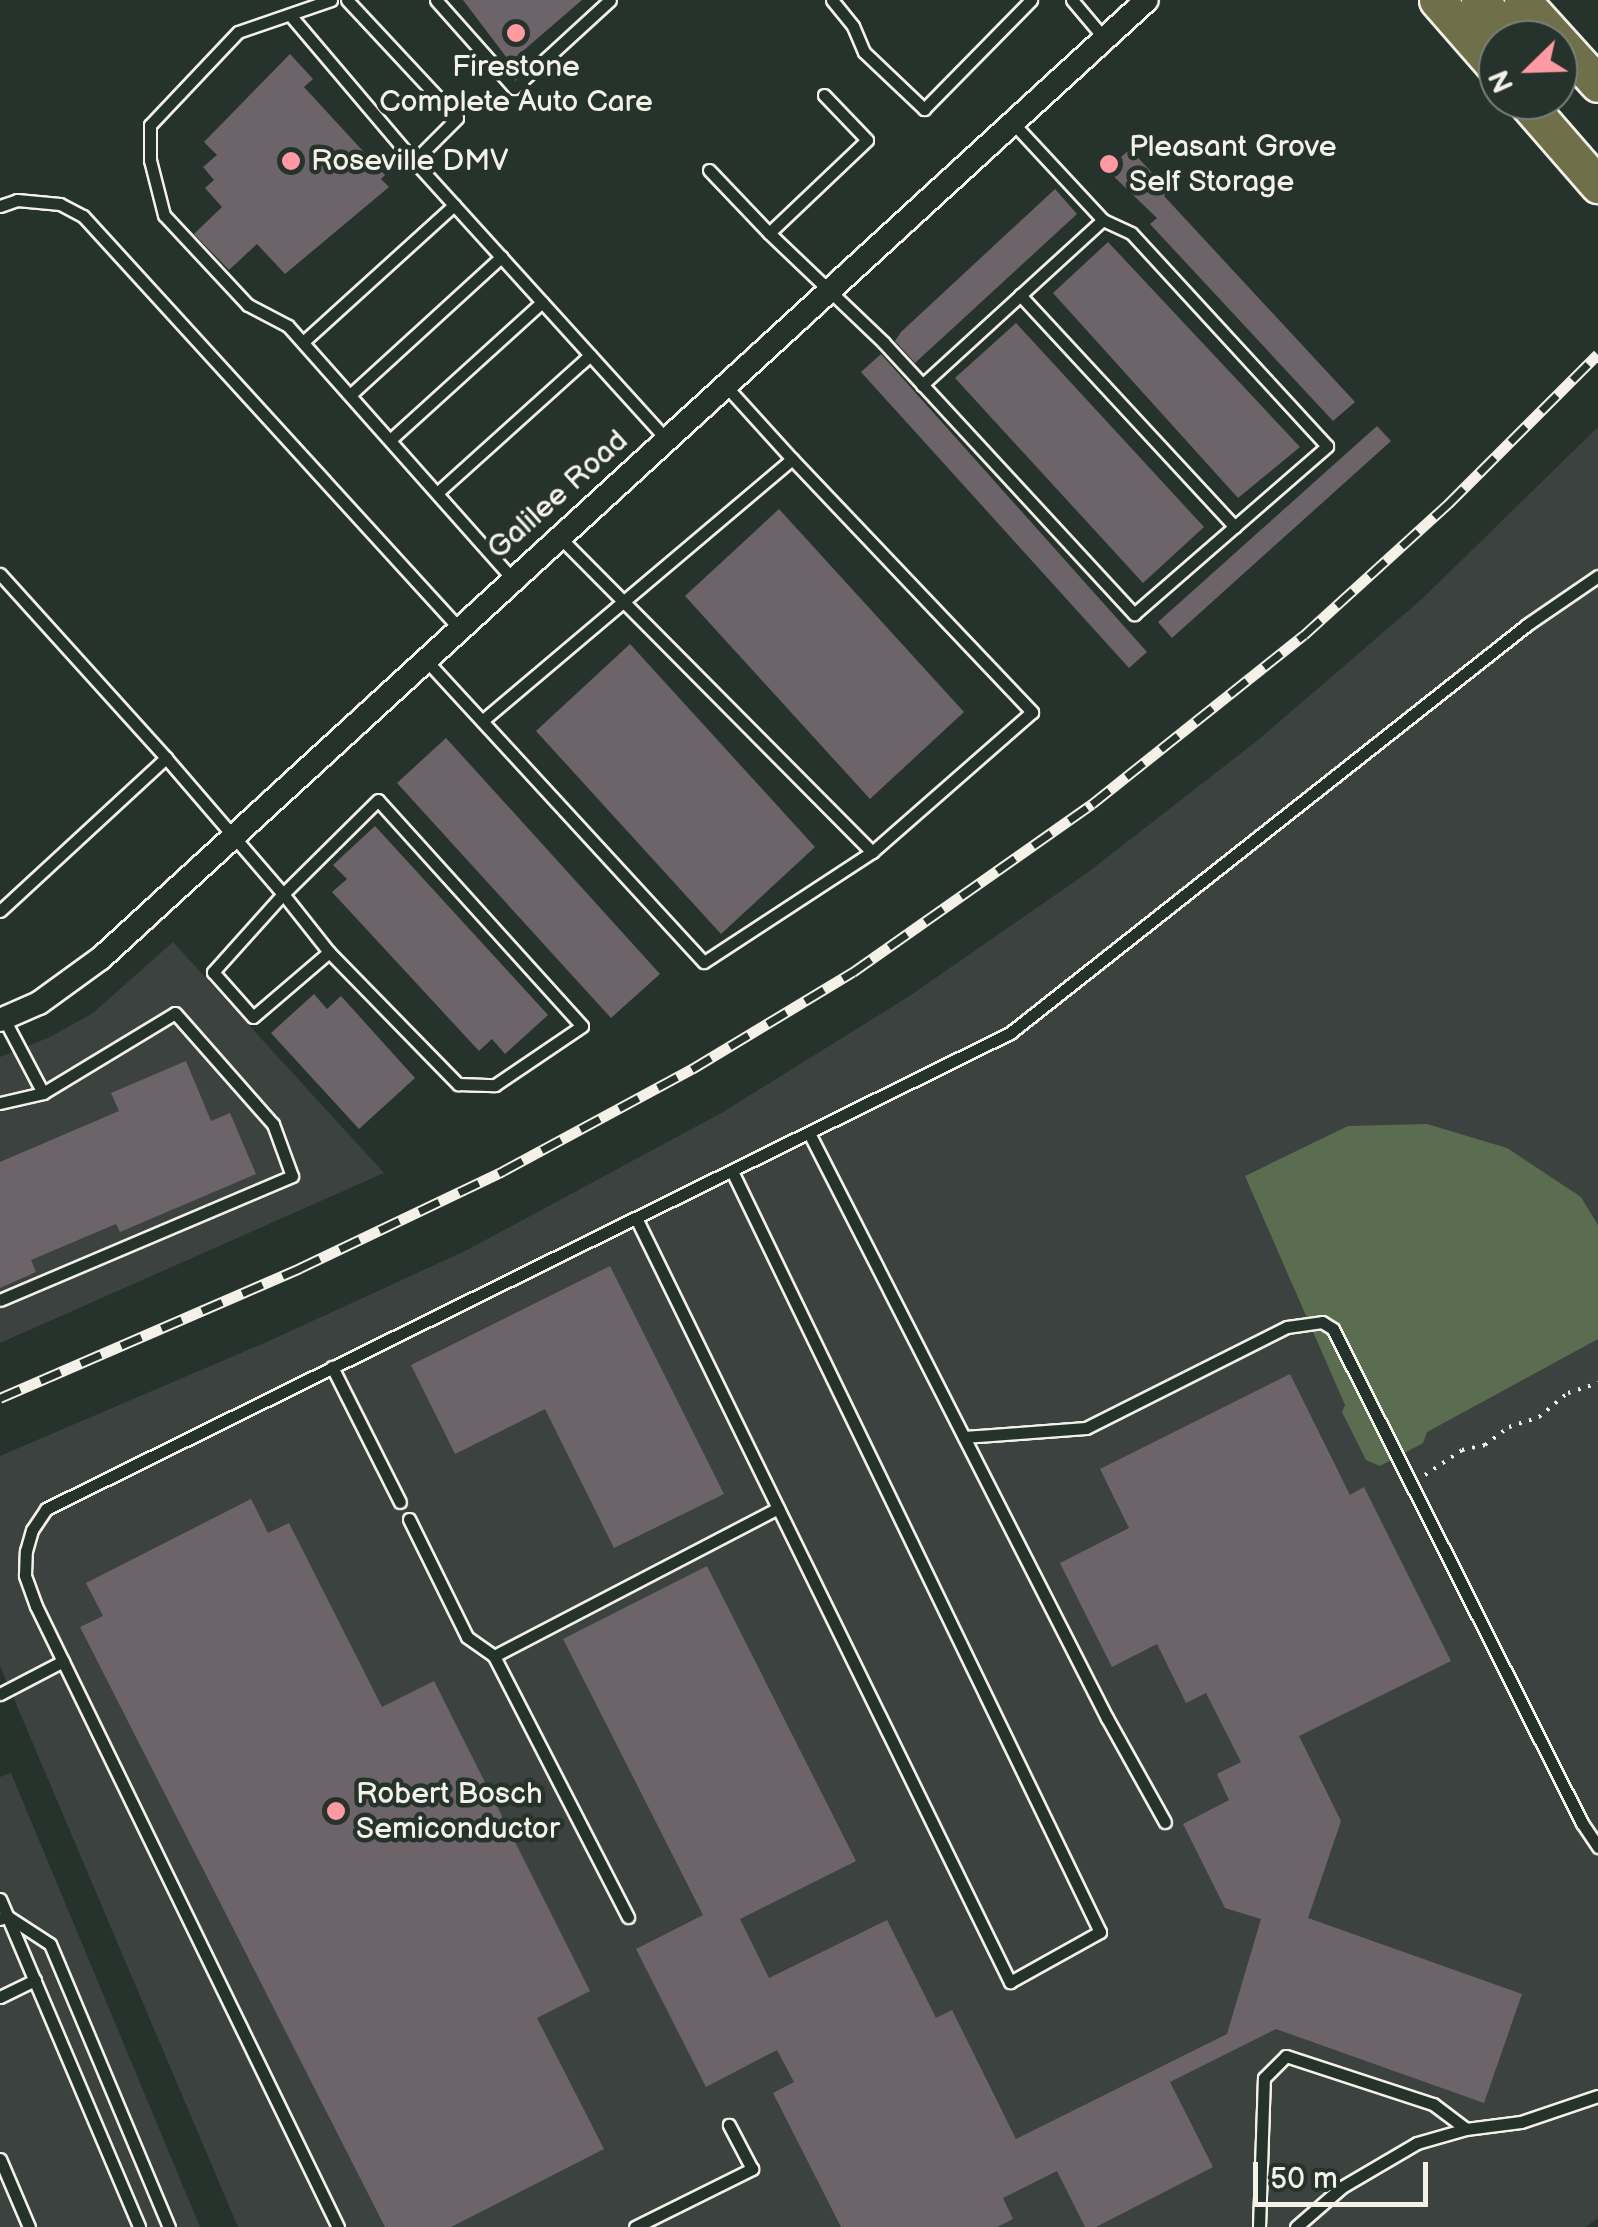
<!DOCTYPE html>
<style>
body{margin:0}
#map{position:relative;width:1598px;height:2227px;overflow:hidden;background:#26332d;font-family:"Balsamiq Sans",sans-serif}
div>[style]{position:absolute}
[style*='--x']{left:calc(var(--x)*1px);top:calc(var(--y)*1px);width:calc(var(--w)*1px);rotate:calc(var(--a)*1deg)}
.built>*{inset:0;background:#3b423f}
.green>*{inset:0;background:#5a6d50}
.building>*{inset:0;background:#6d646a}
.path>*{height:4px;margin-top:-2px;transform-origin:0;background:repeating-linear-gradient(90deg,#f4f1e8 0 2.5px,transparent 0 10.5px)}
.roads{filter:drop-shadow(2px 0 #f4f1e8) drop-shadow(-2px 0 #f4f1e8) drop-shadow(0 2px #f4f1e8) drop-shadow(0 -2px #f4f1e8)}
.lane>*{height:11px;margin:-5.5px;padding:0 5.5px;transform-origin:5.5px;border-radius:5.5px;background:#26332d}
.street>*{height:22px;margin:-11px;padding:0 11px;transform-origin:11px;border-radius:11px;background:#26332d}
.primary>*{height:35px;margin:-17.5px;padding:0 17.5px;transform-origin:17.5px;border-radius:17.5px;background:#6f704a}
.rail>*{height:11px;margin-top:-5.5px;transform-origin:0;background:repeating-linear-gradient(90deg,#26332d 0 22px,#f4f1e8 0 44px);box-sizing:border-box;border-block:2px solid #f4f1e8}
.dots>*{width:28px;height:28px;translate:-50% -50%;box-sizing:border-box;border:5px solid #26332d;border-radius:50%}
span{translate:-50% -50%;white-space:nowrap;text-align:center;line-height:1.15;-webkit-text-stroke:9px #26332d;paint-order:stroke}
.poi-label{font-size:30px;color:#f4f1e8}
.left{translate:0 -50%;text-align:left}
.street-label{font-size:30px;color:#f4f1e8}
.north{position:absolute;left:1478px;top:20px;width:100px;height:100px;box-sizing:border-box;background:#26332d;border:2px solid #787f78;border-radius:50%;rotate:247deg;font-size:28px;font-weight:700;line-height:40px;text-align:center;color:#f4f1e8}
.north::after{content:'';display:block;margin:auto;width:35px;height:45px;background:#ff9aa2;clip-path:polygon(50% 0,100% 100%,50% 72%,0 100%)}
.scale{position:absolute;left:1253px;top:2162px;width:175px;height:45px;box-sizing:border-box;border:5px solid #f4f1e8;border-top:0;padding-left:12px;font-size:30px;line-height:35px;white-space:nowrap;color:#f4f1e8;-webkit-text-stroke:8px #26332d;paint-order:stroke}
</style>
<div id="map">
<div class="built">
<div style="clip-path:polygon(1598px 427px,1598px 2218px,1586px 2227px,238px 2227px,0 1666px,0 1456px,269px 1341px,467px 1250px,723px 1112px,908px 997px,1087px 873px,1258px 740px,1423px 598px)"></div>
<div style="clip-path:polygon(173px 942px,384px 1173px,0 1343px,0 1057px,50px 1037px,93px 1013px)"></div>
<div style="clip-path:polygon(11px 1773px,200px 2227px,0 2227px,0 1777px)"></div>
</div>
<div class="green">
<div style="clip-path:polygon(1427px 1124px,1507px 1148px,1581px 1197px,1598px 1225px,1598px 1339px,1427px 1432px,1423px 1443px,1380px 1466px,1366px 1460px,1342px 1412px,1345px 1405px,1245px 1176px,1348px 1126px)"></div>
</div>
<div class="building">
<div style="clip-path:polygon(463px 0,582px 0,510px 62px)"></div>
<div style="clip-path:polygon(290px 54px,313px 79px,304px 87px,385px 175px,381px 179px,389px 187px,285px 274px,257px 244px,229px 270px,194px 234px,222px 207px,205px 188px,214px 180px,203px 167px,217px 155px,204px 142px)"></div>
<div style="clip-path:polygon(1130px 149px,1169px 191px,1164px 196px,1355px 402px,1333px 421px,1150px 224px,1157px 218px,1107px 170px)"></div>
<div style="clip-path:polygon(1055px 189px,1077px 214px,915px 363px,895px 341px,901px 332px)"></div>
<div style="clip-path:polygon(1108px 242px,1300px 447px,1238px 498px,1053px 293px)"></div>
<div style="clip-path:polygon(1016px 323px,1204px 527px,1143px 583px,955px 378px)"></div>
<div style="clip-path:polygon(881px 354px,1147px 652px,1129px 668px,861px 372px)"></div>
<div style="clip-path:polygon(1377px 426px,1391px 441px,1172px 638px,1158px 622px)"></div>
<div style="clip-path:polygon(779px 509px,964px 712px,870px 799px,685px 596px)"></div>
<div style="clip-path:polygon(630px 644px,815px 847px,721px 934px,536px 731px)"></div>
<div style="clip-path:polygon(446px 738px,660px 974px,611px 1018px,397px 783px)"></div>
<div style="clip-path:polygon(375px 826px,548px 1015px,505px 1054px,492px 1039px,479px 1051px,332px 892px,347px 879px,333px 865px)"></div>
<div style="clip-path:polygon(314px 994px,327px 1009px,341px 996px,415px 1078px,359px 1129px,271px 1033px)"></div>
<div style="clip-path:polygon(186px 1061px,211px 1121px,230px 1113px,256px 1174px,120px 1232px,116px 1224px,31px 1260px,36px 1272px,0 1288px,0 1162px,119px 1111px,111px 1093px)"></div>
<div style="clip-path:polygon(610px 1266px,724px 1494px,614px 1548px,545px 1409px,455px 1454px,411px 1365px)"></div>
<div style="clip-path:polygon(1290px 1374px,1350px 1495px,1364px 1487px,1451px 1661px,1299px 1736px,1341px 1821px,1308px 1918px,1522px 1994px,1484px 2103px,1276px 2029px,1170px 2082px,1213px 2167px,1096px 2227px,1085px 2227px,1057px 2171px,1003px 2198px,1013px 2219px,997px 2227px,841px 2227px,773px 2093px,794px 2082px,777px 2050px,706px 2087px,636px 1949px,703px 1915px,563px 1639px,707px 1566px,856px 1861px,740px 1919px,769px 1978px,887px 1920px,936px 2018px,952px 2010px,1016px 2139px,1227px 2034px,1261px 1919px,1225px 1908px,1183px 1824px,1229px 1800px,1217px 1774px,1241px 1762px,1206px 1693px,1186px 1703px,1157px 1644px,1112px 1667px,1060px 1563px,1129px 1528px,1100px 1469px)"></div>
<div style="clip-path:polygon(251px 1499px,268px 1533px,289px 1523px,382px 1707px,434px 1681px,590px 1991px,537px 2018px,604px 2149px,451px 2227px,385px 2227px,80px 1627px,103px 1616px,86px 1583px)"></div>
</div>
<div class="path">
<div style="--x:1425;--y:1475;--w:45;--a:-34"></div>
<div style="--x:1462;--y:1450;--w:24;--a:-12"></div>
<div style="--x:1485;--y:1445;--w:30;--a:-37"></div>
<div style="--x:1509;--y:1427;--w:32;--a:-18"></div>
<div style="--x:1539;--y:1417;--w:38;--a:-40"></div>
<div style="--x:1568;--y:1393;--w:32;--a:-18"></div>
</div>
<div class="roads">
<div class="lane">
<div style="--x:331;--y:0;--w:98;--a:161"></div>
<div style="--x:238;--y:32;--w:128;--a:133.4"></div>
<div style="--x:150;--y:125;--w:35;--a:90"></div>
<div style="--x:150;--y:160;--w:57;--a:75.7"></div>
<div style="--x:164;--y:215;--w:123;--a:47"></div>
<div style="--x:248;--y:305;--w:45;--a:27.7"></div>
<div style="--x:288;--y:326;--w:337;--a:48.4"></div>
<div style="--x:347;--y:0;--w:161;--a:47"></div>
<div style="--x:457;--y:118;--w:61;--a:135"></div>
<div style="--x:414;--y:161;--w:374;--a:47.8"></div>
<div style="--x:436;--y:0;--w:118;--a:48.4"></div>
<div style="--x:514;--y:88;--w:130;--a:-42.5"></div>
<div style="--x:832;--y:0;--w:33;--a:51"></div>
<div style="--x:853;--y:26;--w:28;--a:67"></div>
<div style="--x:864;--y:52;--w:83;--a:43.5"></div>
<div style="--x:924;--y:109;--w:153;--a:-45.5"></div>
<div style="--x:1072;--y:0;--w:50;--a:49.9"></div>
<div style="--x:290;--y:15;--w:192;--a:49.7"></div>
<div style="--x:824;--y:95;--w:62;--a:46.3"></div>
<div style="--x:867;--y:140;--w:135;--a:136.5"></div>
<div style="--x:769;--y:233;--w:159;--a:43.7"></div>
<div style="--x:884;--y:343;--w:369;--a:47.3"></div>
<div style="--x:1134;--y:614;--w:256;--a:-41"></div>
<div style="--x:1327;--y:446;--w:289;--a:-132.6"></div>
<div style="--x:1131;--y:233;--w:31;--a:-155"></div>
<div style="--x:1103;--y:220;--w:134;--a:-132.9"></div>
<div style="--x:709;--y:170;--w:87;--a:46.4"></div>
<div style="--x:0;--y:206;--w:18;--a:-19"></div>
<div style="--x:17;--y:200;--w:43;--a:5.3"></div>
<div style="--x:60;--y:204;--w:26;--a:28"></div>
<div style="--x:83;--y:216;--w:556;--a:47.62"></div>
<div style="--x:1020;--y:295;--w:316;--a:47.2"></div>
<div style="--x:303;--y:342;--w:204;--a:-42.2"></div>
<div style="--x:922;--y:385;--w:245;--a:-42.4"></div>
<div style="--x:350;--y:395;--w:205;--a:-42.4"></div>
<div style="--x:390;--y:440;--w:205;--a:-42.2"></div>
<div style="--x:792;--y:459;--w:349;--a:46.5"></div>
<div style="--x:1032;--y:712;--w:213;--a:138.8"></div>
<div style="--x:437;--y:493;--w:206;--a:-42"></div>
<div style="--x:0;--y:574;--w:248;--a:47.9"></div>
<div style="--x:166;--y:758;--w:179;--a:49.3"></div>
<div style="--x:283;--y:894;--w:74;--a:51.6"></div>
<div style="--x:329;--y:952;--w:185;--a:45.7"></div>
<div style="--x:458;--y:1084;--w:37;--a:2"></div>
<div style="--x:495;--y:1085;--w:105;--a:-34.1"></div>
<div style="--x:582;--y:1026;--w:304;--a:-132.1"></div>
<div style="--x:378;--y:800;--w:134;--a:135.3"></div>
<div style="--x:283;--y:894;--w:105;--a:131.9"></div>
<div style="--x:213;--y:972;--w:60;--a:48.4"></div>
<div style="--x:253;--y:1017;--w:100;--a:-40.5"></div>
<div style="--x:424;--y:658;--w:413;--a:47.4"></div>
<div style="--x:704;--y:962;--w:201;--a:-33.2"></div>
<div style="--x:872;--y:852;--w:445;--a:-134.8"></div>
<div style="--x:482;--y:721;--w:406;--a:-40.2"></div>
<div style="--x:792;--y:459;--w:101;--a:-132.2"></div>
<div style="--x:0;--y:911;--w:226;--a:-42.7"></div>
<div style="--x:3;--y:1017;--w:86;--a:62.2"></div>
<div style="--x:0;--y:1103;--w:44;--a:-13.1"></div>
<div style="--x:43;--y:1093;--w:154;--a:-31.2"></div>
<div style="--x:175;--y:1013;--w:148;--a:48.6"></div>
<div style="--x:273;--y:1124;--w:55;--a:69.9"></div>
<div style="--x:292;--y:1176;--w:317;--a:157"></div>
<div style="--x:809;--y:1133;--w:657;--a:63.01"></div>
<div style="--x:1107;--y:1718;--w:119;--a:60.9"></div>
<div style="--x:636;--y:1218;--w:851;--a:63.92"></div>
<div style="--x:1010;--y:1982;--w:103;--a:-29.1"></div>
<div style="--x:1100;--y:1932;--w:845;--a:-115.81"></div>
<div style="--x:332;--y:1367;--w:151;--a:63.3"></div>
<div style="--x:964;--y:1437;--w:122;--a:-4.2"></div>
<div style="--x:1086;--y:1428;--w:225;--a:-26.7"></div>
<div style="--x:1287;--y:1327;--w:35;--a:-8"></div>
<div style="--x:1322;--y:1322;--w:13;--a:32"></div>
<div style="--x:1333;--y:1329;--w:553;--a:63.25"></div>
<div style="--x:1582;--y:1823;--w:29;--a:56"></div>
<div style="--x:409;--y:1519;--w:131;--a:63.8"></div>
<div style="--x:467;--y:1637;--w:33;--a:35"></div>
<div style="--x:0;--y:1694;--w:71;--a:-27.6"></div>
<div style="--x:0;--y:1899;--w:356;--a:67"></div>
<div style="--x:628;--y:1917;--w:293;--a:-117.2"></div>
<div style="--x:494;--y:1656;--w:320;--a:-27.5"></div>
<div style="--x:0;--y:1919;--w:8;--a:-23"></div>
<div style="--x:7;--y:1916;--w:51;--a:33.1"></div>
<div style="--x:50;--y:1944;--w:307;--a:67.2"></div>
<div style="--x:0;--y:1997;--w:39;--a:-26"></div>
<div style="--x:0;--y:2159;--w:74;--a:66.9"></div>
<div style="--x:338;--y:2227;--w:691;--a:-115.93"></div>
<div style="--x:36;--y:1606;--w:33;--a:-110"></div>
<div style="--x:25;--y:1575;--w:24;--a:-88"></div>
<div style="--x:26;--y:1551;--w:22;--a:-74"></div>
<div style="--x:32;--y:1530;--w:25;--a:-56"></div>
<div style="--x:46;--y:1509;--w:1075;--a:-26.28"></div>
<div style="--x:1010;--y:1033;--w:660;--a:-38.29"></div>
<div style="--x:1528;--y:624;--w:85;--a:-34.4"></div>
<div style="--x:635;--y:2227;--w:131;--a:-26.4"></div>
<div style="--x:752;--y:2169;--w:50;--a:-117.6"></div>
<div style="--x:1259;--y:2227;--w:149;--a:-88.1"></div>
<div style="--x:1264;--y:2078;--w:31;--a:-45"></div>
<div style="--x:1286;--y:2056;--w:155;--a:18.1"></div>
<div style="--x:1433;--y:2104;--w:41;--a:37.1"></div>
<div style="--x:1296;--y:2227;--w:61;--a:-41"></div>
<div style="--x:1342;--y:2187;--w:87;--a:-30.4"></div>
<div style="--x:1417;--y:2143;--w:51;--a:-15.9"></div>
<div style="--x:1466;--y:2129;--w:55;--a:-7.3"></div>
<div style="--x:1521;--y:2122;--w:81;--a:-18.7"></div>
</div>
<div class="street">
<div style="--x:0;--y:1020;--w:43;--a:-23.6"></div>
<div style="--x:39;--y:1003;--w:77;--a:-36"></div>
<div style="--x:101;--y:958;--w:1418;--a:-42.49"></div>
</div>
<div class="primary">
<div style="--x:1437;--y:0;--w:93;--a:48.9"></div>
<div style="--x:1479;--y:0;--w:54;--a:47.2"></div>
<div style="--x:1522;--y:0;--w:113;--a:47.9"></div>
<div style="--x:1524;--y:100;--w:113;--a:49"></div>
</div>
</div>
<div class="rail">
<div style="--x:0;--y:1398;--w:327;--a:-23.4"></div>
<div style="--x:300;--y:1268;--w:225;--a:-25.5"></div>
<div style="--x:503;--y:1171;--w:215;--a:-28.4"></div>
<div style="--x:692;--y:1069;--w:188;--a:-31.1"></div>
<div style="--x:853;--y:972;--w:292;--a:-35.1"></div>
<div style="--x:1092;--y:804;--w:271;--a:-38.6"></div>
<div style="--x:1304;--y:635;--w:195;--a:-42.3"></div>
<div style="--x:1448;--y:504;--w:212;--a:-45"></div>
</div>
<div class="dots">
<div style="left:516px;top:33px;background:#ff9aa2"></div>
<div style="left:291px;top:161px;background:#ff9aa2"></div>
<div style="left:1109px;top:164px;background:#ff9aa2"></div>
<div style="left:336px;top:1811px;background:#ff9aa2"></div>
</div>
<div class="poi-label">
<span style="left:516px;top:84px">Firestone<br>Complete Auto Care</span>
<span class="left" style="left:1129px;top:164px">Pleasant Grove<br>Self Storage</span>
<span class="left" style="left:311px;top:161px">Roseville DMV</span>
<span class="left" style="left:356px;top:1811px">Robert Bosch<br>Semiconductor</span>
</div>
<div class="street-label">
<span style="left:558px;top:495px;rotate:-42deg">Galilee Road</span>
</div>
<div class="north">N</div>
<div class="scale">50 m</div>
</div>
